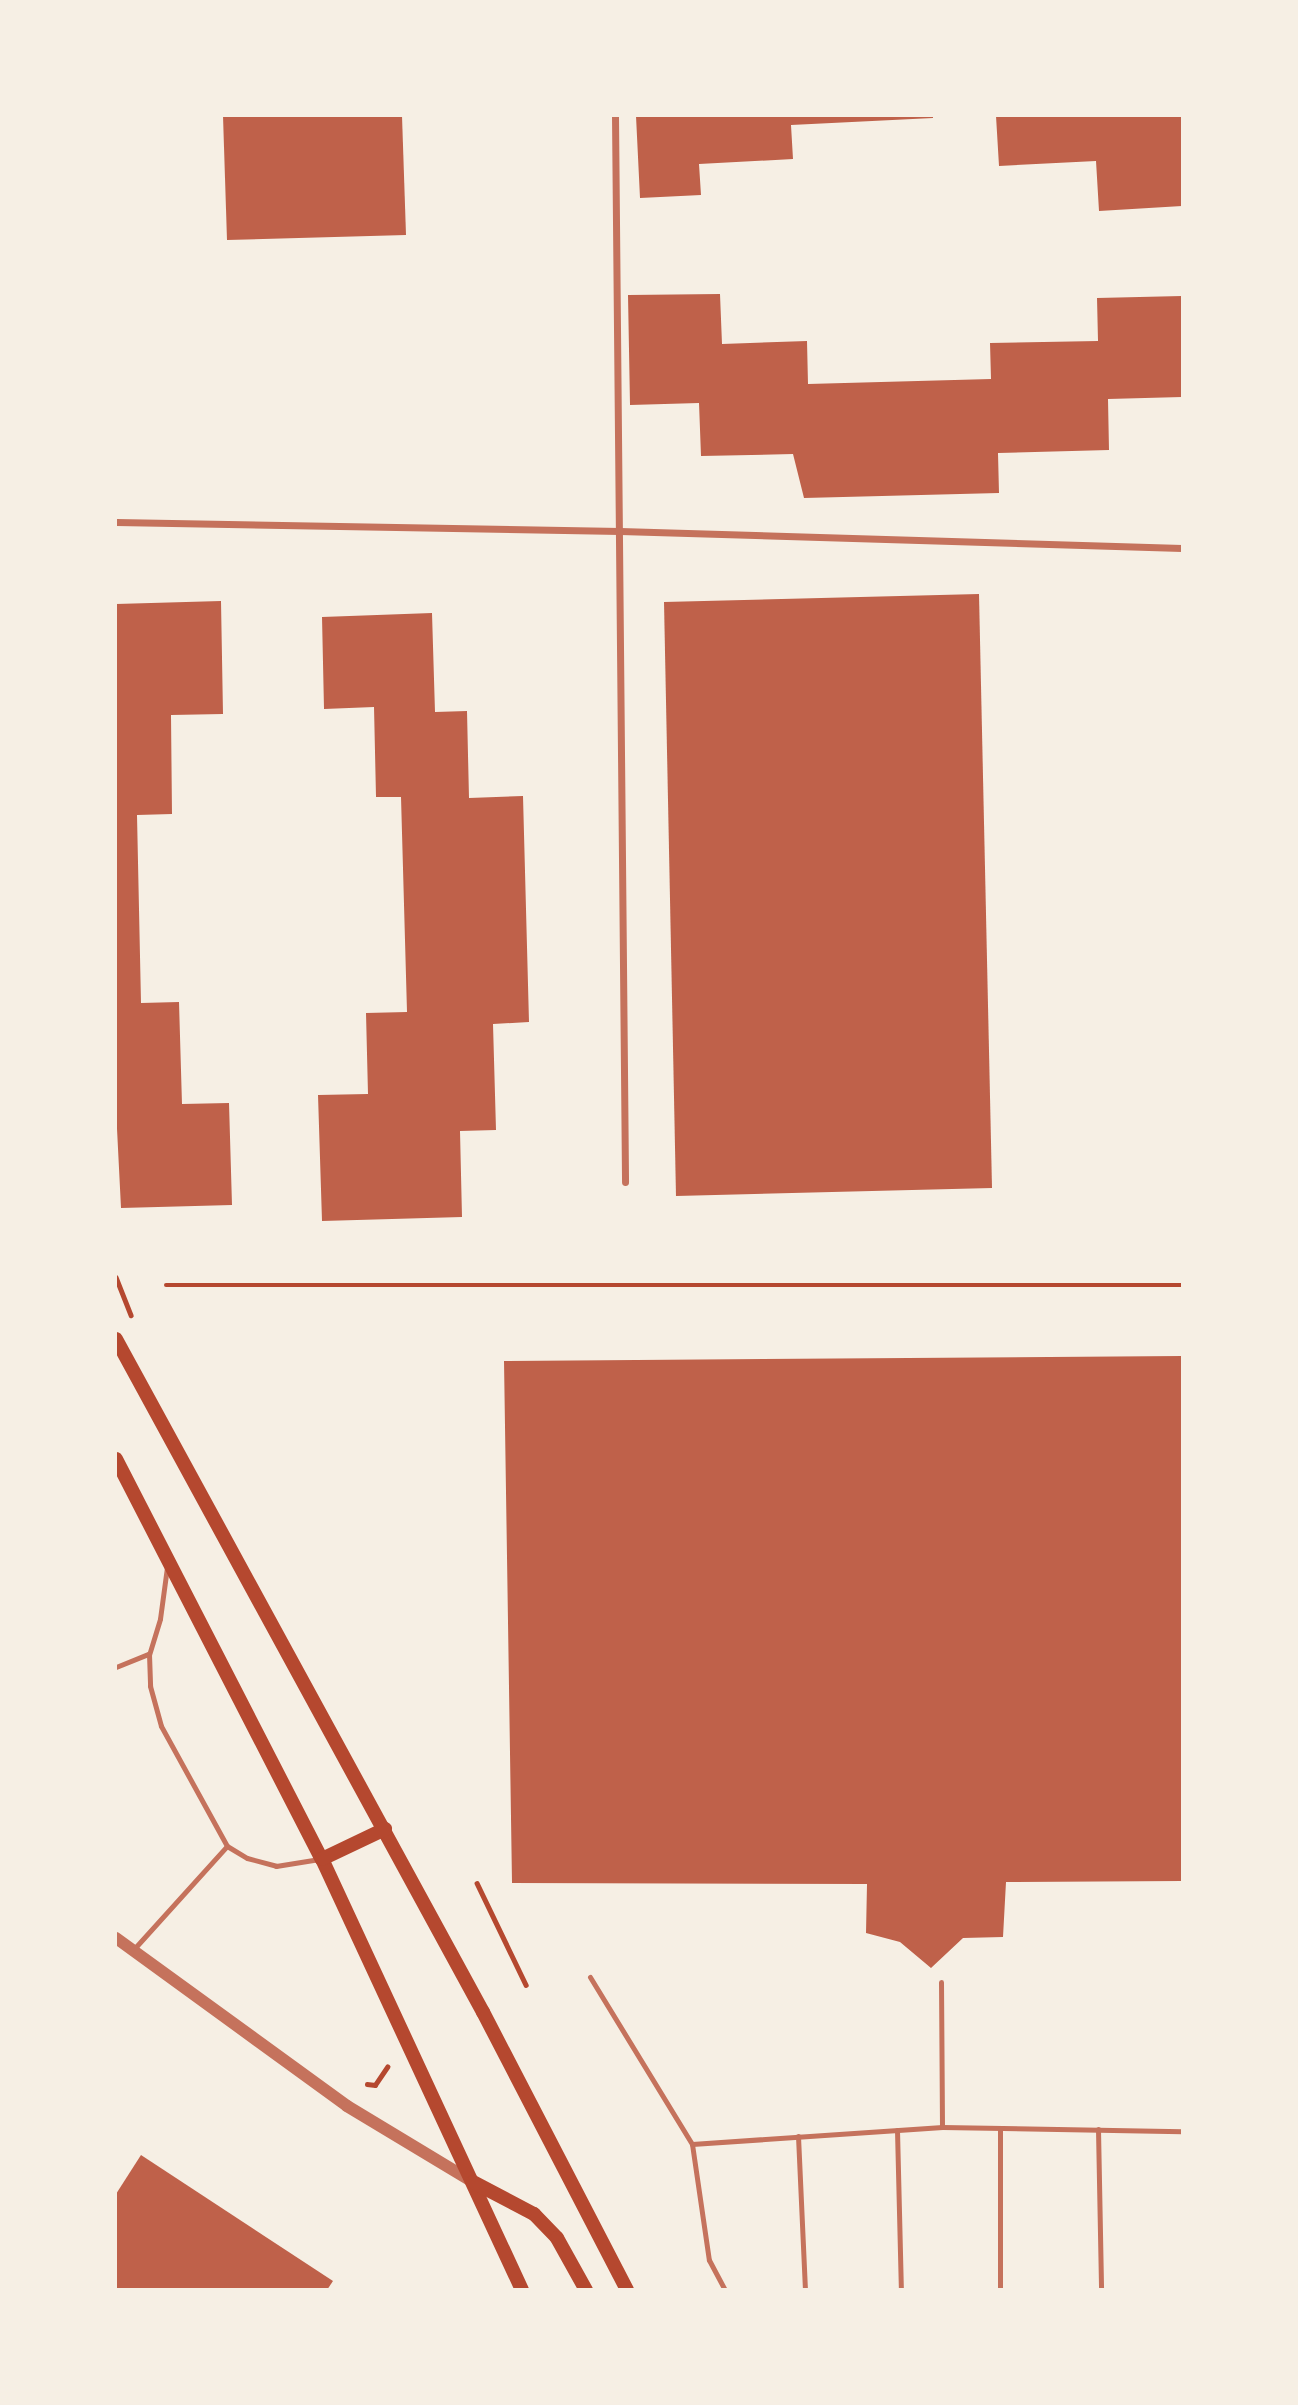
<!DOCTYPE html>
<style>
body{margin:0}
#map{position:relative;width:1298px;height:2405px;overflow:hidden;background:#f6efe4;font-family:Mulish,sans-serif}
div>[style]{position:absolute}
[style*='--x']{left:calc(var(--x)*1px);top:calc(var(--y)*1px);width:calc(var(--w)*1px);rotate:calc(var(--a)*1deg)}
.building>*{inset:0;background:#bf614a}
.path>*{height:4.5px;margin:-2.25px;padding:0 2.25px;transform-origin:2.25px;border-radius:2.25px;background:#b5482f}
.service>*{height:5px;margin:-2.5px;padding:0 2.5px;transform-origin:2.5px;border-radius:2.5px;background:#c5725c}
.minor>*{height:7px;margin:-3.5px;padding:0 3.5px;transform-origin:3.5px;border-radius:3.5px;background:#c5725c}
.tertiary>*{height:12px;margin:-6px;padding:0 6px;transform-origin:6px;border-radius:6px;background:#c5725c}
.secondary>*{height:14px;margin:-7px;padding:0 7px;transform-origin:7px;border-radius:7px;background:#b5482f}
span{translate:-50% -50%;white-space:nowrap;text-align:center;line-height:1.15;-webkit-text-stroke:7px #f6efe4;paint-order:stroke}
.frame{position:absolute;inset:0;border:117px solid #f6efe4;pointer-events:none}
</style>
<div id="map">
<div class="building">
<div style="clip-path:polygon(223px 116px,402px 116px,406px 235px,227px 240px)"></div>
<div style="clip-path:polygon(636px 116px,933px 116px,933px 118px,791px 125px,793px 159px,699px 164px,701px 195px,640px 198px)"></div>
<div style="clip-path:polygon(996px 116px,1182px 116px,1182px 206px,1099px 211px,1096px 161px,999px 166px)"></div>
<div style="clip-path:polygon(720px 294px,722px 344px,807px 341px,808px 384px,991px 379px,990px 343px,1098px 341px,1097px 298px,1182px 296px,1182px 397px,1108px 399px,1109px 450px,998px 453px,999px 493px,804px 498px,793px 454px,701px 456px,699px 403px,630px 405px,628px 295px)"></div>
<div style="clip-path:polygon(979px 594px,992px 1188px,676px 1196px,664px 602px)"></div>
<div style="clip-path:polygon(221px 601px,223px 714px,171px 715px,172px 814px,137px 815px,141px 1003px,179px 1002px,182px 1104px,229px 1103px,232px 1205px,121px 1208px,116px 1109px,116px 604px)"></div>
<div style="clip-path:polygon(432px 613px,435px 712px,467px 711px,469px 798px,523px 796px,529px 1022px,493px 1024px,496px 1130px,460px 1131px,462px 1217px,322px 1221px,318px 1095px,368px 1094px,366px 1013px,407px 1012px,401px 797px,376px 797px,374px 707px,324px 709px,322px 617px)"></div>
<div style="clip-path:polygon(1182px 1356px,1182px 1881px,1006px 1882px,1003px 1937px,963px 1938px,931px 1968px,900px 1942px,866px 1933px,867px 1884px,512px 1883px,504px 1361px)"></div>
<div style="clip-path:polygon(141px 2155px,333px 2281px,327px 2290px,116px 2290px,116px 2194px)"></div>
</div>
<div class="path">
<div style="--x:116;--y:1277;--w:41;--a:68.5"></div>
<div style="--x:166;--y:1285;--w:1016;--a:0"></div>
<div style="--x:477;--y:1883;--w:113;--a:64.3"></div>
<div style="--x:367;--y:2084;--w:8;--a:7"></div>
<div style="--x:375;--y:2085;--w:22;--a:-56"></div>
</div>
<div class="service">
<div style="--x:167;--y:1567;--w:52;--a:97.7"></div>
<div style="--x:160;--y:1619;--w:37;--a:107"></div>
<div style="--x:149;--y:1654;--w:32;--a:88"></div>
<div style="--x:150;--y:1686;--w:41;--a:74.6"></div>
<div style="--x:161;--y:1726;--w:137;--a:61.2"></div>
<div style="--x:227;--y:1846;--w:23;--a:31"></div>
<div style="--x:247;--y:1858;--w:30;--a:15"></div>
<div style="--x:276;--y:1866;--w:44;--a:-9.2"></div>
<div style="--x:116;--y:1667;--w:35;--a:-22"></div>
<div style="--x:133;--y:1950;--w:140;--a:-47.9"></div>
<div style="--x:590;--y:1977;--w:196;--a:58.6"></div>
<div style="--x:692;--y:2144;--w:117;--a:81.7"></div>
<div style="--x:709;--y:2260;--w:34;--a:62"></div>
<div style="--x:941;--y:1982;--w:145;--a:89.6"></div>
<div style="--x:1000;--y:2128;--w:162;--a:90"></div>
<div style="--x:1098;--y:2129;--w:161;--a:88.9"></div>
<div style="--x:897;--y:2130;--w:160;--a:88.6"></div>
<div style="--x:798;--y:2136;--w:154;--a:87.4"></div>
<div style="--x:692;--y:2144;--w:251;--a:-3.9"></div>
<div style="--x:942;--y:2127;--w:240;--a:1"></div>
</div>
<div class="minor">
<div style="--x:615;--y:116;--w:1066;--a:89.46"></div>
<div style="--x:116;--y:522;--w:504;--a:1.02"></div>
<div style="--x:620;--y:531;--w:562;--a:1.73"></div>
</div>
<div class="tertiary">
<div style="--x:116;--y:1938;--w:286;--a:36"></div>
<div style="--x:347;--y:2106;--w:147;--a:31.1"></div>
</div>
<div class="secondary">
<div style="--x:116;--y:1339;--w:767;--a:61.4"></div>
<div style="--x:483;--y:2012;--w:313;--a:62.6"></div>
<div style="--x:116;--y:1459;--w:450;--a:62.8"></div>
<div style="--x:322;--y:1859;--w:475;--a:65.1"></div>
<div style="--x:322;--y:1859;--w:70;--a:-25.5"></div>
<div style="--x:473;--y:2182;--w:69;--a:27.7"></div>
<div style="--x:534;--y:2214;--w:33;--a:46"></div>
<div style="--x:557;--y:2238;--w:60;--a:60.9"></div>
</div>
<div class="frame"></div>
</div>
